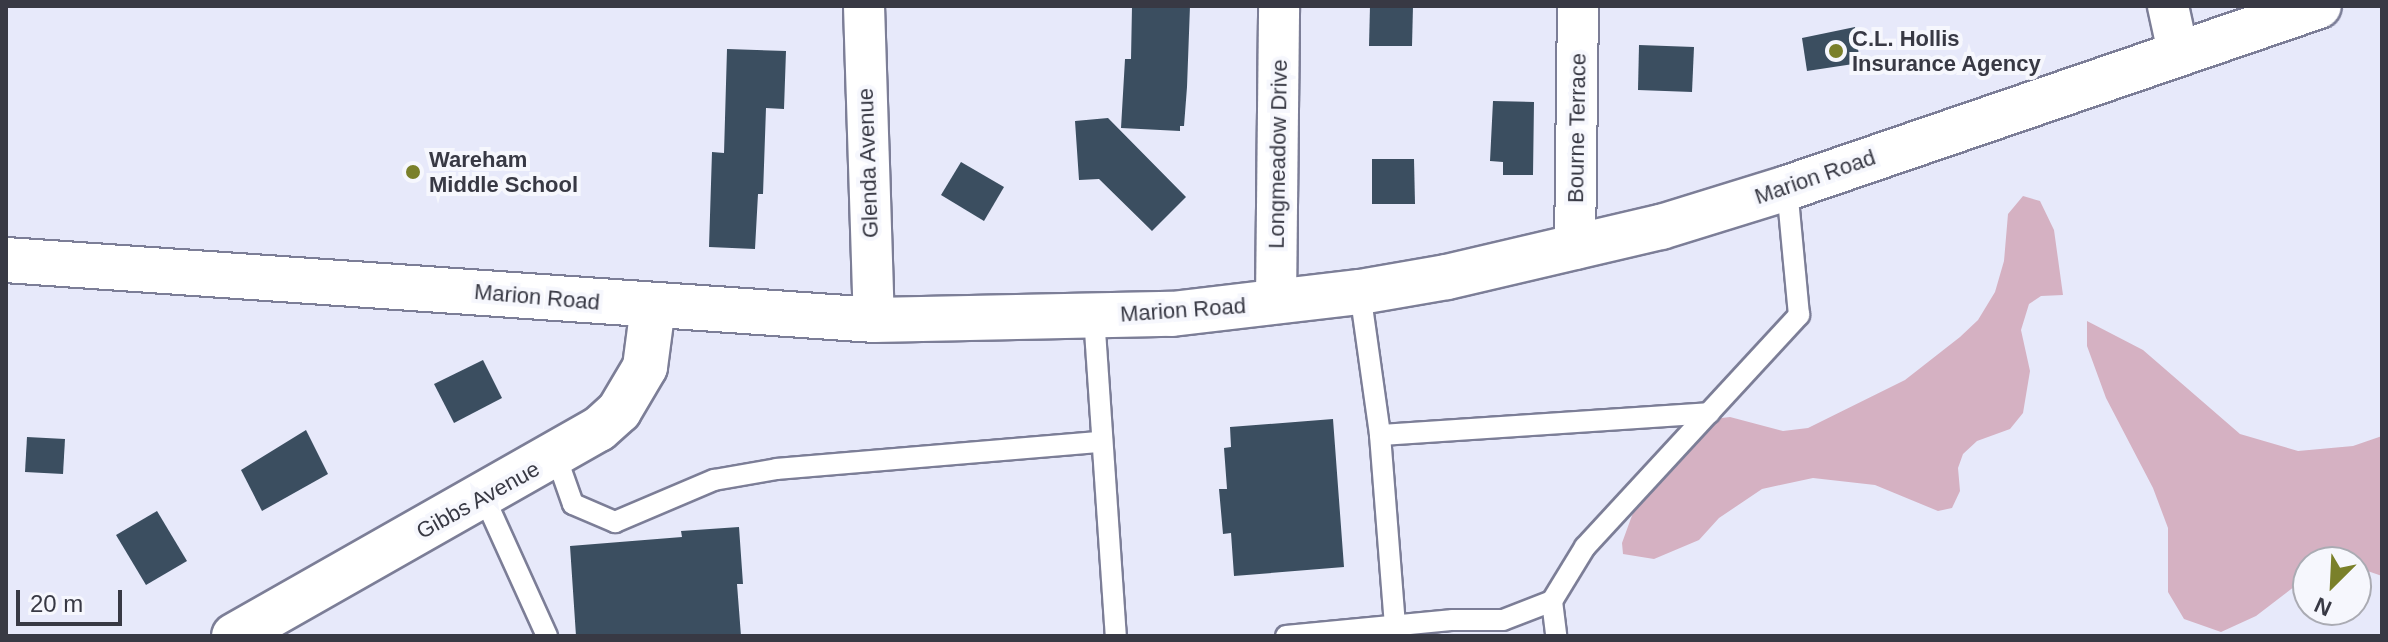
<!DOCTYPE html>
<style>
body{margin:0}
#map{position:relative;width:2388px;height:642px;overflow:hidden;background:#e7e9fa;font-family:Arial,sans-serif}
div>[style]{position:absolute}
[style*='--x']{left:calc(var(--x)*1px);top:calc(var(--y)*1px);width:calc(var(--w)*1px);rotate:calc(var(--a)*1deg)}
.green>*{inset:0;background:#d5b1c2}
.building>*{inset:0;background:#3b4e60}
.roads{filter:drop-shadow(2px 0 #7c7e97) drop-shadow(-2px 0 #7c7e97) drop-shadow(0 2px #7c7e97) drop-shadow(0 -2px #7c7e97)}
.service>*{height:20px;margin:-10px;padding:0 10px;transform-origin:10px;border-radius:10px;background:#fff}
.minor>*{height:40px;margin:-20px;padding:0 20px;transform-origin:20px;border-radius:20px;background:#fff}
.secondary>*{height:44px;margin:-22px;padding:0 22px;transform-origin:22px;border-radius:22px;background:#fff}
.primary>*{height:44px;margin:-22px;padding:0 22px;transform-origin:22px;border-radius:22px;background:#fff}
.dots>*{width:22px;height:22px;translate:-50% -50%;box-sizing:border-box;border:4px solid #f6f7fd;border-radius:50%}
span{translate:-50% -50%;white-space:nowrap;text-align:center;line-height:1.15;-webkit-text-stroke:8px #f6f7fd;paint-order:stroke}
.poi-label{font-size:22px;color:#383944;font-weight:700}
.left{translate:0 -50%;text-align:left}
.street-label{font-size:22px;color:#383944}
.frame{position:absolute;inset:0;border:8px solid #383944;pointer-events:none}
.north{position:absolute;left:2292px;top:546px;width:80px;height:80px;box-sizing:border-box;background:#f6f7fd;border:2px solid #aaabb3;border-radius:50%;rotate:204deg;font-size:22px;font-weight:700;line-height:32px;text-align:center;color:#383944}
.north::after{content:'';display:block;margin:auto;width:28px;height:36px;background:#7a802a;clip-path:polygon(50% 0,100% 100%,50% 72%,0 100%)}
.scale{position:absolute;left:16px;top:590px;width:106px;height:36px;box-sizing:border-box;border:4px solid #383944;border-top:0;padding-left:10px;font-size:24px;line-height:28px;white-space:nowrap;color:#383944;-webkit-text-stroke:6px #f6f7fd;paint-order:stroke}
</style>
<div id="map">
<div class="green">
<div style="clip-path:polygon(2023px 196px,2040px 201px,2054px 230px,2063px 295px,2041px 296px,2029px 304px,2021px 330px,2030px 371px,2023px 413px,2010px 429px,1977px 441px,1963px 454px,1958px 468px,1960px 491px,1952px 508px,1938px 511px,1875px 485px,1813px 478px,1762px 489px,1719px 518px,1699px 540px,1654px 559px,1623px 554px,1622px 543px,1638px 499px,1697px 421px,1730px 417px,1783px 431px,1808px 428px,1905px 380px,1960px 337px,1978px 320px,1995px 292px,2004px 261px,2008px 214px)"></div>
<div style="clip-path:polygon(2087px 321px,2143px 350px,2240px 434px,2298px 451px,2353px 446px,2382px 436px,2382px 576px,2356px 567px,2356px 562px,2308px 562px,2308px 576px,2256px 616px,2221px 632px,2184px 619px,2168px 592px,2168px 528px,2153px 488px,2106px 398px,2087px 346px)"></div>
</div>
<div class="building">
<div style="clip-path:polygon(1132px 6px,1190px 6px,1187px 87px,1184px 126px,1180px 126px,1180px 131px,1121px 128px,1125px 59px,1131px 59px)"></div>
<div style="clip-path:polygon(1370px 6px,1413px 6px,1412px 46px,1369px 46px)"></div>
<div style="clip-path:polygon(1855px 27px,1860px 63px,1807px 71px,1802px 38px)"></div>
<div style="clip-path:polygon(1639px 45px,1694px 47px,1692px 92px,1638px 90px)"></div>
<div style="clip-path:polygon(727px 49px,786px 51px,784px 109px,766px 108px,763px 194px,758px 194px,755px 249px,709px 247px,712px 152px,724px 153px)"></div>
<div style="clip-path:polygon(1493px 101px,1534px 102px,1533px 175px,1503px 175px,1503px 162px,1490px 161px)"></div>
<div style="clip-path:polygon(1108px 118px,1186px 197px,1152px 231px,1099px 179px,1079px 180px,1075px 121px)"></div>
<div style="clip-path:polygon(1372px 159px,1414px 159px,1415px 204px,1372px 204px)"></div>
<div style="clip-path:polygon(961px 162px,1004px 187px,984px 221px,941px 195px)"></div>
<div style="clip-path:polygon(483px 360px,502px 398px,454px 423px,434px 384px)"></div>
<div style="clip-path:polygon(1333px 419px,1344px 567px,1234px 576px,1231px 533px,1223px 534px,1219px 489px,1227px 489px,1224px 448px,1231px 447px,1230px 427px)"></div>
<div style="clip-path:polygon(306px 430px,328px 474px,262px 511px,241px 470px)"></div>
<div style="clip-path:polygon(27px 437px,65px 439px,63px 474px,25px 472px)"></div>
<div style="clip-path:polygon(157px 511px,187px 561px,146px 585px,116px 535px)"></div>
<div style="clip-path:polygon(739px 527px,743px 584px,737px 584px,741px 636px,576px 636px,570px 546px,682px 537px,681px 531px)"></div>
</div>
<div class="roads">
<div class="service">
<div style="--x:1360;--y:292;--w:144;--a:82"></div>
<div style="--x:1380;--y:435;--w:191;--a:85.5"></div>
<div style="--x:1094;--y:316;--w:321;--a:86.1"></div>
<div style="--x:1380;--y:435;--w:330;--a:-3.8"></div>
<div style="--x:556;--y:456;--w:51;--a:70.5"></div>
<div style="--x:573;--y:504;--w:46;--a:23.2"></div>
<div style="--x:615;--y:522;--w:108;--a:-23"></div>
<div style="--x:714;--y:480;--w:64;--a:-9.9"></div>
<div style="--x:777;--y:469;--w:324;--a:-4.8"></div>
<div style="--x:484;--y:497;--w:153;--a:65.6"></div>
<div style="--x:1552;--y:601;--w:35;--a:83"></div>
<div style="--x:1286;--y:636;--w:168;--a:-5.5"></div>
<div style="--x:1453;--y:620;--w:50;--a:0"></div>
<div style="--x:1503;--y:620;--w:53;--a:-21.2"></div>
<div style="--x:1552;--y:601;--w:63;--a:-58.6"></div>
<div style="--x:1585;--y:547;--w:316;--a:-47.3"></div>
<div style="--x:1799;--y:315;--w:128;--a:-95.4"></div>
</div>
<div class="minor">
<div style="--x:864;--y:6;--w:314;--a:88.2"></div>
<div style="--x:2168;--y:6;--w:47;--a:77.7"></div>
<div style="--x:1575;--y:249;--w:243;--a:-89.3"></div>
<div style="--x:1276;--y:302;--w:296;--a:-89.4"></div>
</div>
<div class="secondary">
<div style="--x:234;--y:636;--w:420;--a:-29.6"></div>
<div style="--x:599;--y:429;--w:27;--a:-42"></div>
<div style="--x:619;--y:411;--w:51;--a:-59.4"></div>
<div style="--x:645;--y:367;--w:62;--a:-82.5"></div>
</div>
<div class="primary">
<div style="--x:6;--y:260;--w:870;--a:3.95"></div>
<div style="--x:874;--y:320;--w:298;--a:-1.2"></div>
<div style="--x:1172;--y:314;--w:189;--a:-6.7"></div>
<div style="--x:1360;--y:292;--w:88;--a:-9.8"></div>
<div style="--x:1447;--y:277;--w:220;--a:-13.2"></div>
<div style="--x:1661;--y:227;--w:132;--a:-17.2"></div>
<div style="--x:1787;--y:188;--w:562;--a:-18.89"></div>
</div>
</div>
<div class="dots">
<div style="left:1836px;top:51px;background:#7a802a"></div>
<div style="left:413px;top:172px;background:#7a802a"></div>
</div>
<div class="poi-label">
<span class="left" style="left:1852px;top:51px">C.L. Hollis<br>Insurance Agency</span>
<span class="left" style="left:429px;top:172px">Wareham<br>Middle School</span>
</div>
<div class="street-label">
<span style="left:1577px;top:128px;rotate:-89deg">Bourne Terrace</span>
<span style="left:1278px;top:154px;rotate:-89deg">Longmeadow Drive</span>
<span style="left:868px;top:163px;rotate:-92deg">Glenda Avenue</span>
<span style="left:1815px;top:177px;rotate:-19deg">Marion Road</span>
<span style="left:537px;top:297px;rotate:5deg">Marion Road</span>
<span style="left:1183px;top:310px;rotate:-4deg">Marion Road</span>
<span style="left:478px;top:500px;rotate:-29deg">Gibbs Avenue</span>
</div>
<div class="frame"></div>
<div class="north">N</div>
<div class="scale">20 m</div>
</div>
